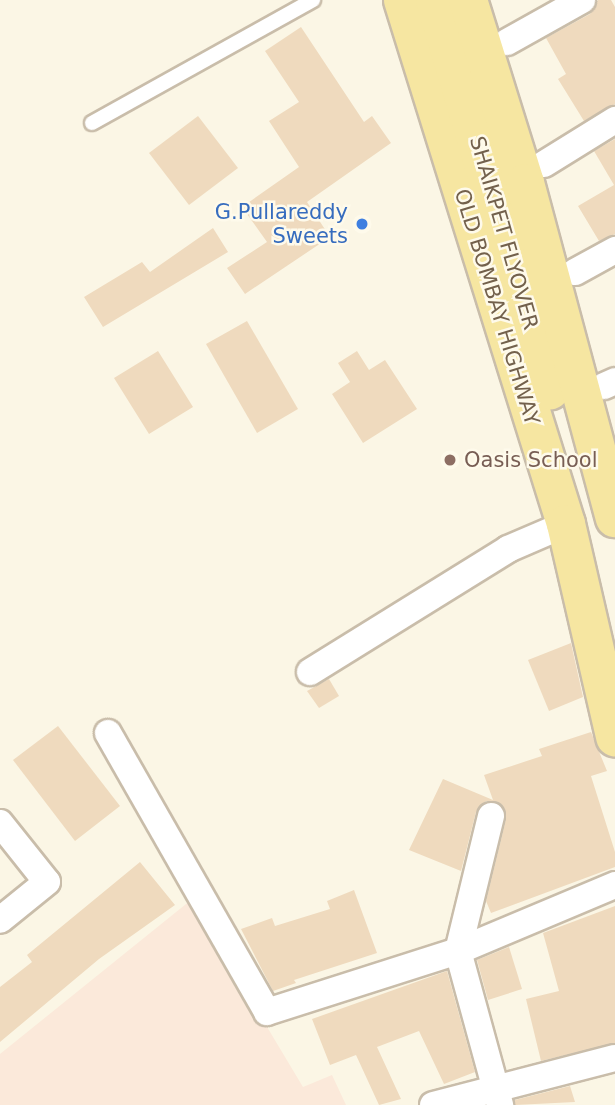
<!DOCTYPE html>
<style>
body{margin:0}
#map{position:relative;width:615px;height:1105px;overflow:hidden;background:#fbf6e5;font-family:"DejaVu Sans",sans-serif}
div>[style]{position:absolute}
[style*='--x']{left:calc(var(--x)*1px);top:calc(var(--y)*1px);width:calc(var(--w)*1px);rotate:calc(var(--a)*1deg)}
.commercial>*{inset:0;background:#fbe9da}
.building>*{inset:0;background:#efdabe}
.roads{filter:drop-shadow(2px 0 #c9bdaa) drop-shadow(-2px 0 #c9bdaa) drop-shadow(0 2px #c9bdaa) drop-shadow(0 -2px #c9bdaa)}
.lane>*{height:14px;margin:-7px;padding:0 7px;transform-origin:7px;border-radius:7px;background:#fff}
.street>*{height:26px;margin:-13px;padding:0 13px;transform-origin:13px;border-radius:13px;background:#fff}
.primary>*{height:38px;margin:-19px;padding:0 19px;transform-origin:19px;border-radius:19px;background:#f6e6a1}
.dots>*{width:19px;height:19px;translate:-50% -50%;box-sizing:border-box;border:4px solid #fefaeb;border-radius:50%}
span{translate:-50% -50%;white-space:nowrap;text-align:center;line-height:1.15;-webkit-text-stroke:5px #fefaeb;paint-order:stroke}
.shop-label{font-size:21px;color:#366cbe}
.right{translate:-100% -50%;text-align:right}
.street-label{font-size:21px;color:#73614c}
.education-label{font-size:21px;color:#785e54}
.left{translate:0 -50%;text-align:left}
</style>
<div id="map">
<div class="commercial">
<div style="clip-path:polygon(191px 900px,303px 1087px,332px 1075px,346px 1105px,0 1105px,0 1054px)"></div>
</div>
<div class="building">
<div style="clip-path:polygon(598px 0,611px 0,615px 7px,615px 104px,584px 121px,558px 79px,566px 74px,546px 38px,590px 14px)"></div>
<div style="clip-path:polygon(301px 27px,364px 122px,372px 116px,391px 143px,307px 202px,330px 237px,245px 294px,227px 268px,267px 242px,242px 207px,299px 167px,269px 121px,299px 102px,265px 51px)"></div>
<div style="clip-path:polygon(198px 116px,238px 168px,189px 205px,149px 153px)"></div>
<div style="clip-path:polygon(615px 139px,615px 234px,599px 241px,578px 206px,614px 185px,594px 151px)"></div>
<div style="clip-path:polygon(213px 228px,228px 252px,103px 327px,84px 297px,142px 262px,150px 272px)"></div>
<div style="clip-path:polygon(247px 321px,298px 409px,257px 433px,206px 344px)"></div>
<div style="clip-path:polygon(158px 351px,193px 407px,149px 434px,114px 378px)"></div>
<div style="clip-path:polygon(357px 351px,369px 370px,385px 360px,417px 409px,363px 443px,332px 394px,350px 382px,338px 363px)"></div>
<div style="clip-path:polygon(571px 643px,583px 697px,549px 711px,528px 660px)"></div>
<div style="clip-path:polygon(329px 679px,339px 696px,319px 708px,307px 691px)"></div>
<div style="clip-path:polygon(58px 726px,120px 806px,75px 841px,13px 760px)"></div>
<div style="clip-path:polygon(591px 732px,607px 771px,591px 776px,615px 852px,615px 867px,491px 913px,486px 901px,506px 819px,502px 805px,494px 801px,486px 801px,476px 812px,461px 871px,409px 850px,443px 779px,493px 800px,484px 775px,542px 756px,539px 749px)"></div>
<div style="clip-path:polygon(140px 862px,175px 905px,99px 959px,0 1042px,0 987px,32px 962px,27px 955px)"></div>
<div style="clip-path:polygon(354px 890px,377px 953px,294px 980px,296px 983px,273px 991px,241px 929px,272px 918px,275px 926px,330px 909px,327px 901px)"></div>
<div style="clip-path:polygon(615px 906px,615px 1043px,541px 1061px,526px 999px,559px 991px,543px 933px)"></div>
<div style="clip-path:polygon(509px 947px,522px 989px,488px 1000px,477px 960px)"></div>
<div style="clip-path:polygon(447px 971px,475px 1072px,444px 1084px,419px 1031px,377px 1047px,401px 1099px,379px 1105px,356px 1055px,330px 1065px,312px 1019px)"></div>
<div style="clip-path:polygon(570px 1086px,575px 1102px,515px 1105px,515px 1100px)"></div>
</div>
<div class="roads">
<div class="lane">
<div style="--x:92;--y:123;--w:253;--a:-29.1"></div>
</div>
<div class="street">
<div style="--x:507;--y:42;--w:86;--a:-29.2"></div>
<div style="--x:544;--y:164;--w:84;--a:-31.8"></div>
<div style="--x:575;--y:272;--w:46;--a:-28.8"></div>
<div style="--x:604;--y:386;--w:12;--a:-24"></div>
<div style="--x:310;--y:672;--w:233;--a:-31.8"></div>
<div style="--x:508;--y:549;--w:63;--a:-23.3"></div>
<div style="--x:108;--y:733;--w:321;--a:60.3"></div>
<div style="--x:267;--y:1012;--w:201;--a:-17.7"></div>
<div style="--x:458;--y:951;--w:170;--a:-22.8"></div>
<div style="--x:491;--y:816;--w:139;--a:103.7"></div>
<div style="--x:458;--y:951;--w:160;--a:74.7"></div>
<div style="--x:0;--y:823;--w:75;--a:51.5"></div>
<div style="--x:47;--y:882;--w:60;--a:141"></div>
<div style="--x:433;--y:1105;--w:188;--a:-14.5"></div>
</div>
<div class="primary">
<div style="--x:403;--y:0;--w:549;--a:72.72"></div>
<div style="--x:566;--y:524;--w:219;--a:77"></div>
<div style="--x:435;--y:0;--w:407;--a:73.6"></div>
<div style="--x:468;--y:0;--w:192;--a:72.7"></div>
<div style="--x:525;--y:183;--w:347;--a:75"></div>
</div>
</div>
<div class="dots">
<div style="left:362px;top:224px;background:#3f7fe0"></div>
<div style="left:450px;top:460px;background:#8d6e63"></div>
</div>
<div class="shop-label">
<span class="right" style="left:348px;top:224px">G.Pullareddy<br>Sweets</span>
</div>
<div class="street-label">
<span style="left:504px;top:233px;rotate:74deg">SHAIKPET FLYOVER</span>
<span style="left:497px;top:307px;rotate:73deg">OLD BOMBAY HIGHWAY</span>
</div>
<div class="education-label">
<span class="left" style="left:464px;top:460px">Oasis School</span>
</div>
</div>
